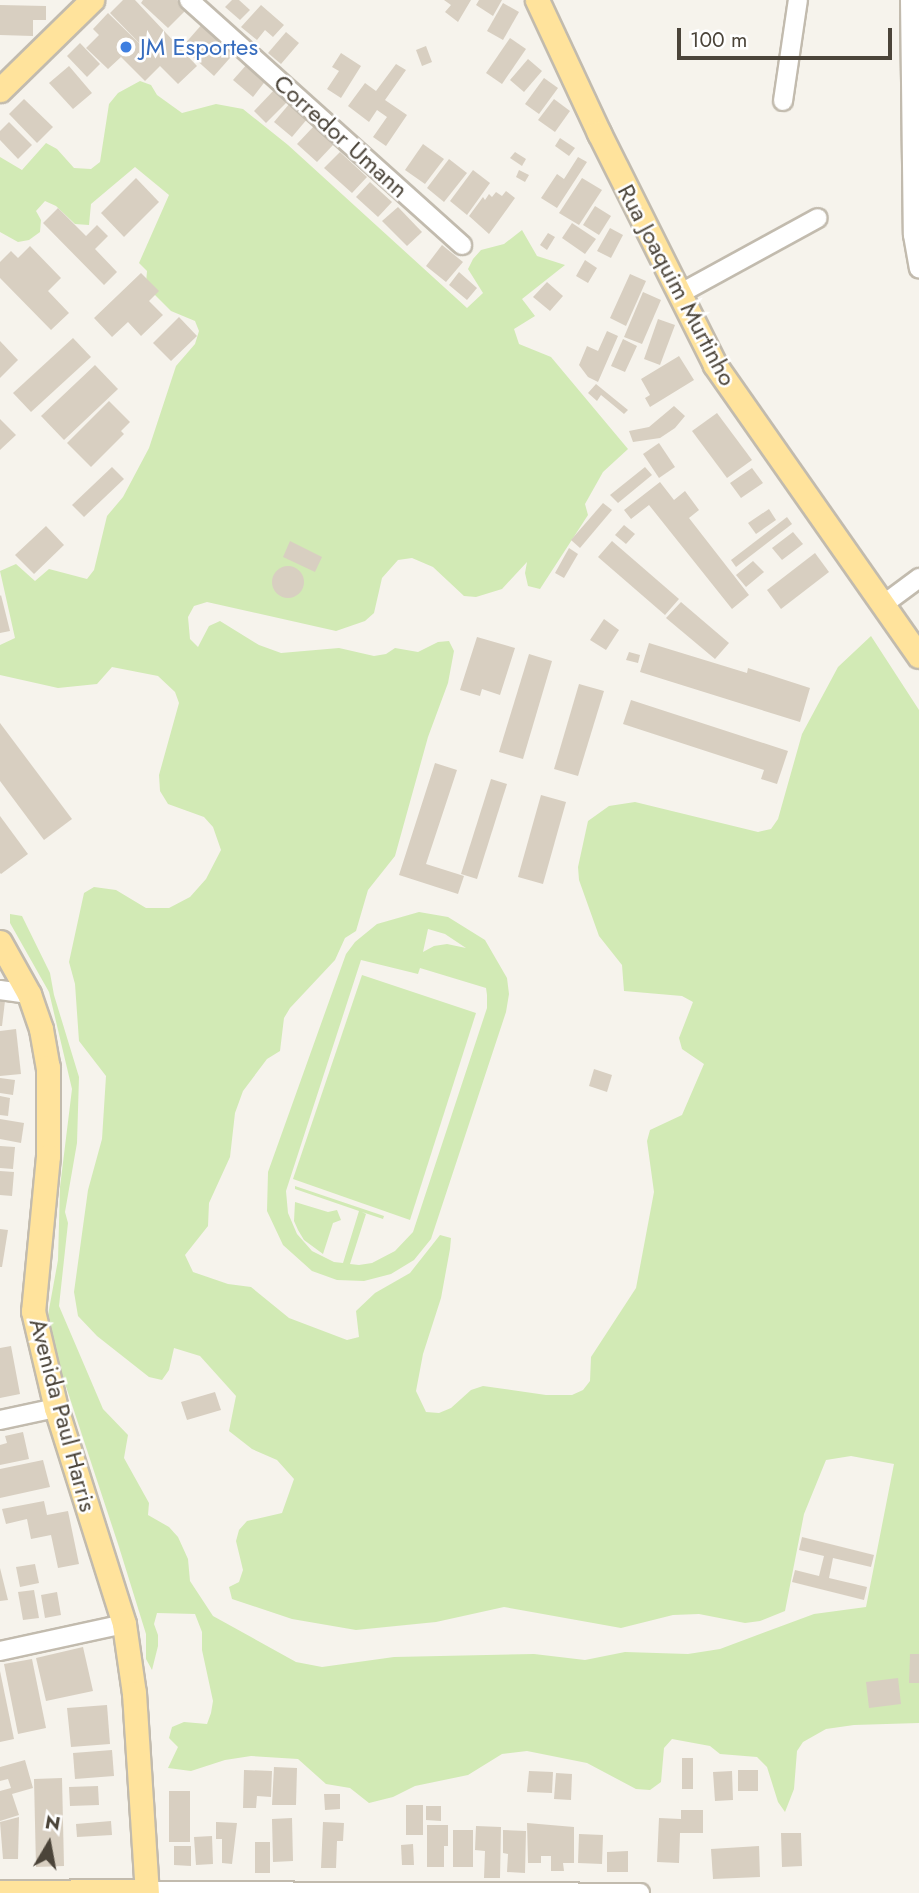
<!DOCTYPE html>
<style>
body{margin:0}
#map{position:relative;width:919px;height:1893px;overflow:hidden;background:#f6f3ec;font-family:Jost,sans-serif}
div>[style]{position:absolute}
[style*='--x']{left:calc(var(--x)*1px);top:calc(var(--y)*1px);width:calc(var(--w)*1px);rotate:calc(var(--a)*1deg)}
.green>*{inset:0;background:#d2eab5}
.building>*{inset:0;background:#d8cfc1}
.round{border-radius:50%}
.roads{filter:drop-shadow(2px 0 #c2bbae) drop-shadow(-2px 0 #c2bbae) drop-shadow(0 2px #c2bbae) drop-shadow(0 -2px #c2bbae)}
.minor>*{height:18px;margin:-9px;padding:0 9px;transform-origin:9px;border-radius:9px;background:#fff}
.major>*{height:23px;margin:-11.5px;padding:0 11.5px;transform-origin:11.5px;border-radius:11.5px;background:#ffe39c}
.dots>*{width:19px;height:19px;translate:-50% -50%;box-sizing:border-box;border:4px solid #fff;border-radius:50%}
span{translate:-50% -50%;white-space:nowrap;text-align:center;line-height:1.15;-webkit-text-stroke:5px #fff;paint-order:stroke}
.shop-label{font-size:24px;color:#366cbe}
.left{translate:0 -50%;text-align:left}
.street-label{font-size:24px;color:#4b4439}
.north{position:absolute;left:14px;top:1809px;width:70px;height:70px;-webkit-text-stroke:5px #fff;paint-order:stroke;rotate:10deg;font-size:19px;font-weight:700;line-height:28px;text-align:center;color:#4b4439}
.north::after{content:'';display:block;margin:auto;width:24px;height:32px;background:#4b4439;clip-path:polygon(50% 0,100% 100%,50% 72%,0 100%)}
.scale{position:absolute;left:677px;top:28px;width:215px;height:32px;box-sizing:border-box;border:4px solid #4b4439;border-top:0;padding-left:9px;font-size:21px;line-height:24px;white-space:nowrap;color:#4b4439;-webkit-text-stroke:5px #fff;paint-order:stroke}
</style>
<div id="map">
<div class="green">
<div style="clip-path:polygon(140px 81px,151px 85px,157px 95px,182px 113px,216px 104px,243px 109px,288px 145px,467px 308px,483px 293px,468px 269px,473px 259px,481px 250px,504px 244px,522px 230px,537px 256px,565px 265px,522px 299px,535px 316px,514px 329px,519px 344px,551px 357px,628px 449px,603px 472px,585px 504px,588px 515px,540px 589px,528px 586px,525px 573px,527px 562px,502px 589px,476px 597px,464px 596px,433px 567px,412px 558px,398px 560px,382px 578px,374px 613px,365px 621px,336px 631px,207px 602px,194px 606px,188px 617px,190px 639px,198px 647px,209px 626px,220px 621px,259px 645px,281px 653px,339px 648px,374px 656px,386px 654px,395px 648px,418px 652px,438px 642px,449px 641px,454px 651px,448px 683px,428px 737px,395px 856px,368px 890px,356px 931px,345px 938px,335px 960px,290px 1008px,284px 1018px,280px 1051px,267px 1059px,243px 1091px,235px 1113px,230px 1157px,209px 1203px,208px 1226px,185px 1255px,193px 1272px,228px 1284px,251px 1287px,289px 1318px,347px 1340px,359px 1337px,356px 1311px,375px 1293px,410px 1273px,440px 1235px,451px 1238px,450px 1249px,441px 1298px,423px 1354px,416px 1391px,426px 1412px,439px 1413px,451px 1408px,471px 1390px,483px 1386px,546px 1395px,572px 1395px,583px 1390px,590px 1381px,591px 1357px,636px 1288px,654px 1192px,647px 1141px,650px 1130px,682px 1115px,704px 1064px,682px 1049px,679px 1038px,693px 1002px,682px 996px,624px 991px,622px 965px,599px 936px,579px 880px,578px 867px,588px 821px,609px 806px,635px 802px,758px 832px,771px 829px,778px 819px,802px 734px,838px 667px,871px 636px,919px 710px,919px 1723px,854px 1725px,826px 1729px,803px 1742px,797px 1751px,794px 1789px,785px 1812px,778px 1802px,767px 1767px,757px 1757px,720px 1754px,710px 1746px,672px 1739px,664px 1748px,661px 1782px,650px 1790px,636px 1789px,587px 1763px,527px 1751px,502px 1754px,468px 1775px,415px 1786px,393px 1797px,369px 1803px,350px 1788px,326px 1784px,298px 1759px,251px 1756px,225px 1760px,191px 1771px,168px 1768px,178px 1747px,169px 1738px,172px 1727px,184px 1722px,207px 1724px,211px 1713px,213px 1701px,202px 1650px,202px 1632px,195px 1614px,157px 1613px,154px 1624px,158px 1635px,158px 1646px,152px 1670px,146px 1659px,146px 1634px,119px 1547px,46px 1326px,58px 1260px,60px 1187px,72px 1089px,49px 992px,10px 923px,10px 914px,22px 916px,50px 973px,54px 995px,79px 1077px,77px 1143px,65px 1212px,68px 1223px,59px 1306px,103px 1409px,128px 1435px,124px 1458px,149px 1503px,148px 1515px,169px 1527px,178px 1537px,188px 1559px,190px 1581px,213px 1616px,296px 1662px,322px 1667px,394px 1657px,534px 1654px,585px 1660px,625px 1652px,688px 1654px,720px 1649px,814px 1614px,866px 1607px,894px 1464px,851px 1456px,826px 1460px,804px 1514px,785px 1611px,760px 1621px,745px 1623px,699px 1614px,673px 1615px,621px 1628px,504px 1607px,436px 1622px,356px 1630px,292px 1619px,232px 1599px,229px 1587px,239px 1582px,243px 1570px,236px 1541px,239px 1530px,247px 1521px,282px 1513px,294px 1479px,277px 1460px,252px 1449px,229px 1431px,236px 1396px,200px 1356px,174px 1348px,169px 1370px,162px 1380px,149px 1377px,97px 1336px,78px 1316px,74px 1292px,88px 1190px,102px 1139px,106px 1076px,79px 1041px,75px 984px,69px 962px,84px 893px,94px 887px,116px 890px,146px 908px,169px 908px,190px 897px,206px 879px,221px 850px,213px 827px,204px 817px,168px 804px,160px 791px,159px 775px,179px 703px,175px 692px,158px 676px,112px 667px,97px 684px,58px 688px,0 675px,0 645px,15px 638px,0 571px,16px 564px,35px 581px,49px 569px,87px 579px,94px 570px,107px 516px,123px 497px,149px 448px,176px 366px,195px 344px,199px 331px,195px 321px,171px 311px,153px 293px,146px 283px,147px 271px,139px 263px,169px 195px,135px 167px,91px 204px,89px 225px,75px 224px,56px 206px,45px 201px,36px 211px,41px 220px,40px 232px,29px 240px,18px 242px,0 232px,0 157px,22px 170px,46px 143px,57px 149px,74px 168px,91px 169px,100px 162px,109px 104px,118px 93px)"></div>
<div style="clip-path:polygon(evenodd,419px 912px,448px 917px,485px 940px,507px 978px,509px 994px,506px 1012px,431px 1239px,414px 1260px,391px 1274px,364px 1281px,337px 1280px,312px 1271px,283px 1245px,267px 1211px,268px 1172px,346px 954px,355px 942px,377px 924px,419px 912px,428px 929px,445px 934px,466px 948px,447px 944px,434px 946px,423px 952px,428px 929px,419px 912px,361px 960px,418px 974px,420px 968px,486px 988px,487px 995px,487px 1008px,413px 1232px,395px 1251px,372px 1263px,359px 1265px,350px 1264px,366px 1214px,362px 1212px,383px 1219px,384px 1216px,295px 1186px,295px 1189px,359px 1211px,343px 1263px,334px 1262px,312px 1251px,297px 1234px,288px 1213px,286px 1191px,361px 960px)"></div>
<div style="clip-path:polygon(362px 975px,476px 1013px,410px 1220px,293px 1179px)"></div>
<div style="clip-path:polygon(295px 1202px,328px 1212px,337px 1210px,341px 1220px,333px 1223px,323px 1254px,304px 1240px,298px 1230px,294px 1221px)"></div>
</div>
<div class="building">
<div style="clip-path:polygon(123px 0,135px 0,197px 66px,178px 84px,160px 66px,145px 81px,121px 57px,108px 69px,86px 48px,99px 35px,93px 29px,108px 13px,146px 50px,110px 13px)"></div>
<div style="clip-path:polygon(143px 0,177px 0,187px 9px,168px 28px,141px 3px)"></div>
<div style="clip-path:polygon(232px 0,239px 0,250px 10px,240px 20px,225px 7px)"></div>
<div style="clip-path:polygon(444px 0,471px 0,458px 22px,445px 12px,451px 5px)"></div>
<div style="clip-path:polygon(479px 0,502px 0,493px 16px,476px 5px)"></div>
<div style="clip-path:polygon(503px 3px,519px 12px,503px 40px,487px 31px)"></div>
<div style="clip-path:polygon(0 5px,46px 6px,46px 20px,33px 20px,33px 36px,0 35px)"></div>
<div style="clip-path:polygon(261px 5px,284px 25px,273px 37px,265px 30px,257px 40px,241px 27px)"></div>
<div style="clip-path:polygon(204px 22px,237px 50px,214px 76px,182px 47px)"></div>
<div style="clip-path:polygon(286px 32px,299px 43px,281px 64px,268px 53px)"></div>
<div style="clip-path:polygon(510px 38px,526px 49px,502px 84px,486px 73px)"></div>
<div style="clip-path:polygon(80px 43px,100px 64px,87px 77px,67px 56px)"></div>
<div style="clip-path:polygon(426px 46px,432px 62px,422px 66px,416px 50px)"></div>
<div style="clip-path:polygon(341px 53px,361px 66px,341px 98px,327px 89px,339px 71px,332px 67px)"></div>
<div style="clip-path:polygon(528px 59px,542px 71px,524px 92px,510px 80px)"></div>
<div style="clip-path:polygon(248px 63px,267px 79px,253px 97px,233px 80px)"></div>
<div style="clip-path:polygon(396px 64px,406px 70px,385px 100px,407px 115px,386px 146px,373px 137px,387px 117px,377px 110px,369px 122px,348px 106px,365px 83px,376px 91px)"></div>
<div style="clip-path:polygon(69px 66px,92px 93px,73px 109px,49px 83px)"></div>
<div style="clip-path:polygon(544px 78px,558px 88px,539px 114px,525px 104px)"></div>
<div style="clip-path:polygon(276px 88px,289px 100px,266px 123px,254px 111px)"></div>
<div style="clip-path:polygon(24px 99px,53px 127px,37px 143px,9px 114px)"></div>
<div style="clip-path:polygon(554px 99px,570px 111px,555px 132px,538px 120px)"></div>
<div style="clip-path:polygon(290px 103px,308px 118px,292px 137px,274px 122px)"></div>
<div style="clip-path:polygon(9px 122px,32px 145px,18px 159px,0 140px,0 131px)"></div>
<div style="clip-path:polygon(314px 126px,333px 145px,317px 162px,297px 144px)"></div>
<div style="clip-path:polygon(560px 138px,575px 148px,569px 156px,555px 146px)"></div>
<div style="clip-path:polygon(423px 144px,444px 159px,425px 184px,405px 170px)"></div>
<div style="clip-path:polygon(340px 152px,367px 177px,352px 193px,324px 168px)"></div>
<div style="clip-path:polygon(515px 152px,526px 159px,522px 166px,510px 158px)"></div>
<div style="clip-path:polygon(578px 157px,587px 162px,557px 208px,541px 198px,557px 174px,564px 179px)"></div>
<div style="clip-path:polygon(449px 159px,467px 173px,444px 202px,427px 188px)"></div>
<div style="clip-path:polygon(473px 170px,490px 183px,467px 215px,450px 201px)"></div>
<div style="clip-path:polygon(519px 170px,529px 175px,525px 182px,516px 177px)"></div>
<div style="clip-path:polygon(136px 178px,159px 202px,124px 237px,101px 213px)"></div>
<div style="clip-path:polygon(582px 178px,602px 190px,579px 225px,559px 213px)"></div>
<div style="clip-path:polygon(370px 182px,392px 202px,378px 217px,356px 197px)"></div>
<div style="clip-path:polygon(506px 191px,515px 198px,489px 234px,469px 216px,483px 197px,485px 200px,489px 194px,492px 197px,496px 192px,502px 196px)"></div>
<div style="clip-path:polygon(595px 206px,611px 216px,599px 235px,583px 225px)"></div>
<div style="clip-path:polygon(398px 207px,422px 232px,407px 246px,382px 221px)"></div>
<div style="clip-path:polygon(58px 208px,86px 236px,97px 225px,108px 236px,95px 249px,117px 272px,104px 285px,43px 223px)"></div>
<div style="clip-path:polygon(572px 223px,596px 239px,585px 254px,562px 238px)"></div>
<div style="clip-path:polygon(610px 228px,623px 235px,611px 258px,597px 251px)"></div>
<div style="clip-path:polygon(548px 233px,555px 237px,547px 250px,540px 245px)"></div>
<div style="clip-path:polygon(442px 245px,463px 262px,446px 282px,426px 266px)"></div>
<div style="clip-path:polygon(30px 246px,61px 278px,48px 291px,69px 313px,51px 330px,0 278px,0 262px,11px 251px,18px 258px)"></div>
<div style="clip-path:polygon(585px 260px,597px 268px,588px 283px,576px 276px)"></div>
<div style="clip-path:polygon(459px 272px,477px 288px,467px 300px,449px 285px)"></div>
<div style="clip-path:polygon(141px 273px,159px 291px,149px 301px,163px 315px,141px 336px,128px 322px,112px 337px,94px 318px)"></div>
<div style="clip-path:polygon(630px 274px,646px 281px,626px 326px,610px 318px)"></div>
<div style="clip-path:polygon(547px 282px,563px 296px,550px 311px,533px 297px)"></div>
<div style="clip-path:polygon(643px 292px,661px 300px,642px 344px,624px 337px)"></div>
<div style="clip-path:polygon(179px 317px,197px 336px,171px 361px,153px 343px)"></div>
<div style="clip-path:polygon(658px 319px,675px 325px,660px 365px,644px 359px)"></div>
<div style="clip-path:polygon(607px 331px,618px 336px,598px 382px,588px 377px,579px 365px,587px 346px,598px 351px)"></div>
<div style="clip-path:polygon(73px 338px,91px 357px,31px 412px,13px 393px)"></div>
<div style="clip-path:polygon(623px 339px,637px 346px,625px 372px,611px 366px)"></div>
<div style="clip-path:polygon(0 341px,18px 360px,0 378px)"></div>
<div style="clip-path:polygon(679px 356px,694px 380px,650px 407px,645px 398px,650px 395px,641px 379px)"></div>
<div style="clip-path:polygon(95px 365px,118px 389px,64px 440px,41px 416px)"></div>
<div style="clip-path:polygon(596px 384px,628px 410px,624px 414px,601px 395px,597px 401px,588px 393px)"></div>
<div style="clip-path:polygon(109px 401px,130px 422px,121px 431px,124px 434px,91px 467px,67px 443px)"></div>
<div style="clip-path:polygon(674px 406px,685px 416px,675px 428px,660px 438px,633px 442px,629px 431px,649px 427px)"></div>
<div style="clip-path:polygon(717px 413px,752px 460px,727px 478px,692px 431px)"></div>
<div style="clip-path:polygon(0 419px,16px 435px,0 450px)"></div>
<div style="clip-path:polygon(659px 443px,675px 467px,659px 478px,643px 454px)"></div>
<div style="clip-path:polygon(112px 467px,124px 479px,84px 517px,72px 505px)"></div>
<div style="clip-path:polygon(645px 467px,652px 475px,618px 503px,610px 495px)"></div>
<div style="clip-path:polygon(752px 468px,763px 483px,741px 498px,730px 483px)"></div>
<div style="clip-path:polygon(660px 482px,674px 500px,685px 491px,699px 510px,689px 518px,749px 595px,732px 609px,649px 505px,631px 519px,624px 510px)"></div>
<div style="clip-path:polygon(603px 503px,612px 510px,580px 548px,571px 540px)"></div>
<div style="clip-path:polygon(769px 509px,776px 520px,756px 534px,748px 523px)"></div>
<div style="clip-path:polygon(787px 517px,792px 524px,736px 567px,731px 560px)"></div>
<div style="clip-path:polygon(624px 525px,635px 534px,626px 544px,615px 535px)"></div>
<div style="clip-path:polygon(46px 526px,64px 545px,34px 574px,15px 555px)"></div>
<div style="clip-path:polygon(793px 532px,803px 544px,782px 560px,772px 548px)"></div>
<div style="clip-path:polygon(290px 541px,322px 557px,315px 572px,283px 557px)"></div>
<div style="clip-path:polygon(612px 541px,679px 599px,665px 615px,598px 557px)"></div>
<div style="clip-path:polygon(569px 548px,578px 554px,564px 578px,555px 573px)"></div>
<div style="clip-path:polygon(815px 553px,829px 572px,781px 609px,767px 590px)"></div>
<div style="clip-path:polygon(753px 561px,764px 572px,746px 587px,736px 575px)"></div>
<div class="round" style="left:272px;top:566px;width:32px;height:32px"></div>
<div style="clip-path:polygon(1px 595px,10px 631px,0 633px,0 596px)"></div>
<div style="clip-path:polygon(681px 602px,729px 643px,715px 659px,666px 618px)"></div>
<div style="clip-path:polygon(604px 619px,619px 630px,606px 650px,590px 640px)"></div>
<div style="clip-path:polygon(477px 637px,515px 648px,500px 695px,482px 689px,480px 696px,460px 690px)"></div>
<div style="clip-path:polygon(649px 643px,747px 673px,748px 668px,810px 688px,800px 722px,640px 672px)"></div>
<div style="clip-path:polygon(629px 652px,640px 655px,638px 663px,626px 660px)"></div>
<div style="clip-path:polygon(529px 654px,552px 661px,523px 759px,499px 752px)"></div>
<div style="clip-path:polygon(579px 684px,604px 691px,578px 776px,554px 769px)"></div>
<div style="clip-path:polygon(631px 700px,788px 751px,777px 784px,761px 779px,764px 770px,623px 724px)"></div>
<div style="clip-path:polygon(0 723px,72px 819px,44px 840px,0 781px)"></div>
<div style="clip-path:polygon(435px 763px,457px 770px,426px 864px,464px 876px,458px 894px,399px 875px)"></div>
<div style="clip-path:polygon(491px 779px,507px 784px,477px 879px,461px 874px)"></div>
<div style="clip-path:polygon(541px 795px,566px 802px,543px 884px,518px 877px)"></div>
<div style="clip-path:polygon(0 816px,28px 854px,1px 874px,0 873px)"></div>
<div style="clip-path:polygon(0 1001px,5px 1001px,2px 1026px,0 1026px)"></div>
<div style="clip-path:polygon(16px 1029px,21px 1074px,0 1076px,0 1031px)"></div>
<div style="clip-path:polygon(594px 1069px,612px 1075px,607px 1092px,589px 1086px)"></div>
<div style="clip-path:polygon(0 1078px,15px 1080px,13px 1095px,0 1093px)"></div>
<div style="clip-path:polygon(0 1096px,10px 1098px,8px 1116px,0 1115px)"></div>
<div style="clip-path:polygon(0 1119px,24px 1123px,21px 1143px,0 1139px)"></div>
<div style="clip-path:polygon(0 1146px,15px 1147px,13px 1169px,0 1168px)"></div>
<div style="clip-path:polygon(0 1171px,14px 1172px,12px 1196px,0 1195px)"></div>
<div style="clip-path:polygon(0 1229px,8px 1230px,2px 1267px,0 1267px)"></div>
<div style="clip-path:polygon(11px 1346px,20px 1394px,0 1398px,0 1348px)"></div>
<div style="clip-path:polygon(215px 1392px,221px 1410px,187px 1420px,181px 1402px)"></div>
<div style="clip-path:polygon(23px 1432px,29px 1459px,0 1465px,0 1445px,7px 1443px,5px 1436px)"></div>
<div style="clip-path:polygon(43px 1460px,50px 1487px,0 1498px,0 1469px)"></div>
<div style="clip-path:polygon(44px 1501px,47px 1515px,68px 1511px,79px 1564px,58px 1568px,51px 1535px,31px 1539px,27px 1519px,6px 1524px,2px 1509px)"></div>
<div style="clip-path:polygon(802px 1537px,874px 1555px,871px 1567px,833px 1558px,829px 1578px,867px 1587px,864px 1600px,792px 1582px,795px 1570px,819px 1576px,824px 1556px,799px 1550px)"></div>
<div style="clip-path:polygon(35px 1564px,39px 1583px,20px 1587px,16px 1567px)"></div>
<div style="clip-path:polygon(0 1568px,8px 1600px,0 1601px)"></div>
<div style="clip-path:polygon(34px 1590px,39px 1618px,23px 1620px,18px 1592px)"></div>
<div style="clip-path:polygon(57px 1592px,61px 1615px,45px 1618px,41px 1595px)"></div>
<div style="clip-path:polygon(83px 1647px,93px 1691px,46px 1701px,36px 1658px)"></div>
<div style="clip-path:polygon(910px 1654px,919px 1654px,919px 1683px,909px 1683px)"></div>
<div style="clip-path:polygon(32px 1659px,46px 1728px,18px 1734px,4px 1664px)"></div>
<div style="clip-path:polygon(0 1671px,14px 1739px,0 1742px)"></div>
<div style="clip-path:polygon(898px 1678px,901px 1704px,869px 1708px,866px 1682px)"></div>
<div style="clip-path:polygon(107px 1705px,110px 1744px,71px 1747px,67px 1708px)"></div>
<div style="clip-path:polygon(112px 1750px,114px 1776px,75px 1779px,73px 1753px)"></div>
<div style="clip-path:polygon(682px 1758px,693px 1758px,693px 1789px,682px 1789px)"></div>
<div style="clip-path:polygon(25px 1760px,33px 1788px,12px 1794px,19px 1815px,0 1821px,0 1791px,11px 1788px,8px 1779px,0 1781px,0 1767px)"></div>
<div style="clip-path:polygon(274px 1767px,297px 1768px,296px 1805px,272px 1805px)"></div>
<div style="clip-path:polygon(244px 1770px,272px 1771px,271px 1797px,257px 1796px,256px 1808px,243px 1808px)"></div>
<div style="clip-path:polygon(738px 1770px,758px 1770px,758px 1791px,738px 1791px)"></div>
<div style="clip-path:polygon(529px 1771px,553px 1772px,552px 1793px,527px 1792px)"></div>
<div style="clip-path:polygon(732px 1771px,733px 1800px,715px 1801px,713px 1772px)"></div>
<div style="clip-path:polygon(556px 1773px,572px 1774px,571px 1800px,554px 1799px)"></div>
<div style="clip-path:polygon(62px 1778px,64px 1866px,36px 1867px,34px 1779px)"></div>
<div style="clip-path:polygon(98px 1786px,99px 1805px,70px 1806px,69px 1787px)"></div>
<div style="clip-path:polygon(169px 1791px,190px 1791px,190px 1842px,169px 1842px)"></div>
<div style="clip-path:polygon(324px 1794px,340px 1794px,340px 1809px,325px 1810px)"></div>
<div style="clip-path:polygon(406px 1805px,423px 1805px,423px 1835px,406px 1835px)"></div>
<div style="clip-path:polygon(426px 1806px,441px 1806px,441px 1821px,426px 1820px)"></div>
<div style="clip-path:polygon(681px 1810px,703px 1810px,703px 1833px,680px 1833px,679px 1863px,657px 1862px,659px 1818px,681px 1819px)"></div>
<div style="clip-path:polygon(19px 1817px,18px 1859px,3px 1859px,0 1822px)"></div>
<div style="clip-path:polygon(292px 1818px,293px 1861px,273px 1862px,272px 1819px)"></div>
<div style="clip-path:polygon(111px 1821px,112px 1835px,77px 1837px,76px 1824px)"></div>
<div style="clip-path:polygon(216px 1822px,237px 1823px,232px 1864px,222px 1863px,222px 1839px,216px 1839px)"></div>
<div style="clip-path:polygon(323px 1822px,344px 1823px,343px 1841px,337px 1841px,336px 1868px,321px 1868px)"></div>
<div style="clip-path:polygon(527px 1823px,574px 1827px,574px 1863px,563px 1863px,564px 1871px,551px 1871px,551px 1856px,541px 1856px,541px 1863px,528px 1863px)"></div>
<div style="clip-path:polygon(427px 1825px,448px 1825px,448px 1846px,444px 1846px,444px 1867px,427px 1867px)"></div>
<div style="clip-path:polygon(476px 1826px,501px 1827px,500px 1878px,484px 1878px,485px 1851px,475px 1850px)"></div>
<div style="clip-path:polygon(453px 1830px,473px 1830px,473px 1867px,453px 1867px)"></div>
<div style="clip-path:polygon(503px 1830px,526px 1831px,525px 1873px,507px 1872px,508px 1854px,503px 1853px)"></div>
<div style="clip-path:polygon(781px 1833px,801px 1833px,802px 1866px,782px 1867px)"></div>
<div style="clip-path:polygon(579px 1834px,603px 1835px,602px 1864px,578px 1863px)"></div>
<div style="clip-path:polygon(212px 1836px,213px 1864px,196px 1865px,194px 1837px)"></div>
<div style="clip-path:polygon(255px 1842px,270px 1842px,270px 1873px,255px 1873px)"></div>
<div style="clip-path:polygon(413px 1844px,414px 1865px,402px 1865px,401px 1845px)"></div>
<div style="clip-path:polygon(174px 1846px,191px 1846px,191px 1866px,174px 1865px)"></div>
<div style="clip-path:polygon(759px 1846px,760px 1877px,713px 1879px,711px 1849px)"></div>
<div style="clip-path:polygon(628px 1851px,628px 1872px,607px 1872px,607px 1852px)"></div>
</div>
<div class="roads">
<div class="minor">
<div style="--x:189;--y:0;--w:367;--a:41.9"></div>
<div style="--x:910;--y:0;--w:235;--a:89.3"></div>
<div style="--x:913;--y:235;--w:34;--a:80"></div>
<div style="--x:783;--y:101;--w:102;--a:-81.6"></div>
<div style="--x:679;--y:294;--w:158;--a:-28.7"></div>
<div style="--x:884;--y:604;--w:44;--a:-36.6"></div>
<div style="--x:0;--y:990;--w:29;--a:8"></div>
<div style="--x:0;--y:1420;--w:57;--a:-12.1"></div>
<div style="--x:0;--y:1651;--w:127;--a:-12.3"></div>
<div style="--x:146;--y:1891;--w:494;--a:0.2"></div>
</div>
<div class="major">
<div style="--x:537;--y:0;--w:147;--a:65"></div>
<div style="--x:599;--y:133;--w:259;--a:63.4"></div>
<div style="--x:715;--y:365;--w:355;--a:55"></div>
<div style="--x:0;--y:90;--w:129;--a:-44.4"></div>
<div style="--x:0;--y:942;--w:60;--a:60.9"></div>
<div style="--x:29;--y:994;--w:37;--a:71"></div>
<div style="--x:41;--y:1029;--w:39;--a:80"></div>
<div style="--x:48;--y:1067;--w:89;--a:90"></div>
<div style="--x:48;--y:1156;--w:156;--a:95.5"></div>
<div style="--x:33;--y:1311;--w:100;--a:76.7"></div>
<div style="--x:56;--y:1408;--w:226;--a:72.5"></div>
<div style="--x:124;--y:1624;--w:70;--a:81.8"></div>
<div style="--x:134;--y:1693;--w:200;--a:86.3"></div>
<div style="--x:0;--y:1892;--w:146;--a:-0.4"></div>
</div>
</div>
<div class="dots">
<div style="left:126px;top:47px;background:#3f7fe0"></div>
</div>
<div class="shop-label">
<span class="left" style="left:140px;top:47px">JM Esportes</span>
</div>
<div class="street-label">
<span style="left:341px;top:136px;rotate:42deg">Corredor Umann</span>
<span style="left:677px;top:285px;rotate:62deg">Rua Joaquim Murtinho</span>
<span style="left:63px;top:1415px;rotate:75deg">Avenida Paul Harris</span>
</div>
<div class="north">N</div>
<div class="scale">100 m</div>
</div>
